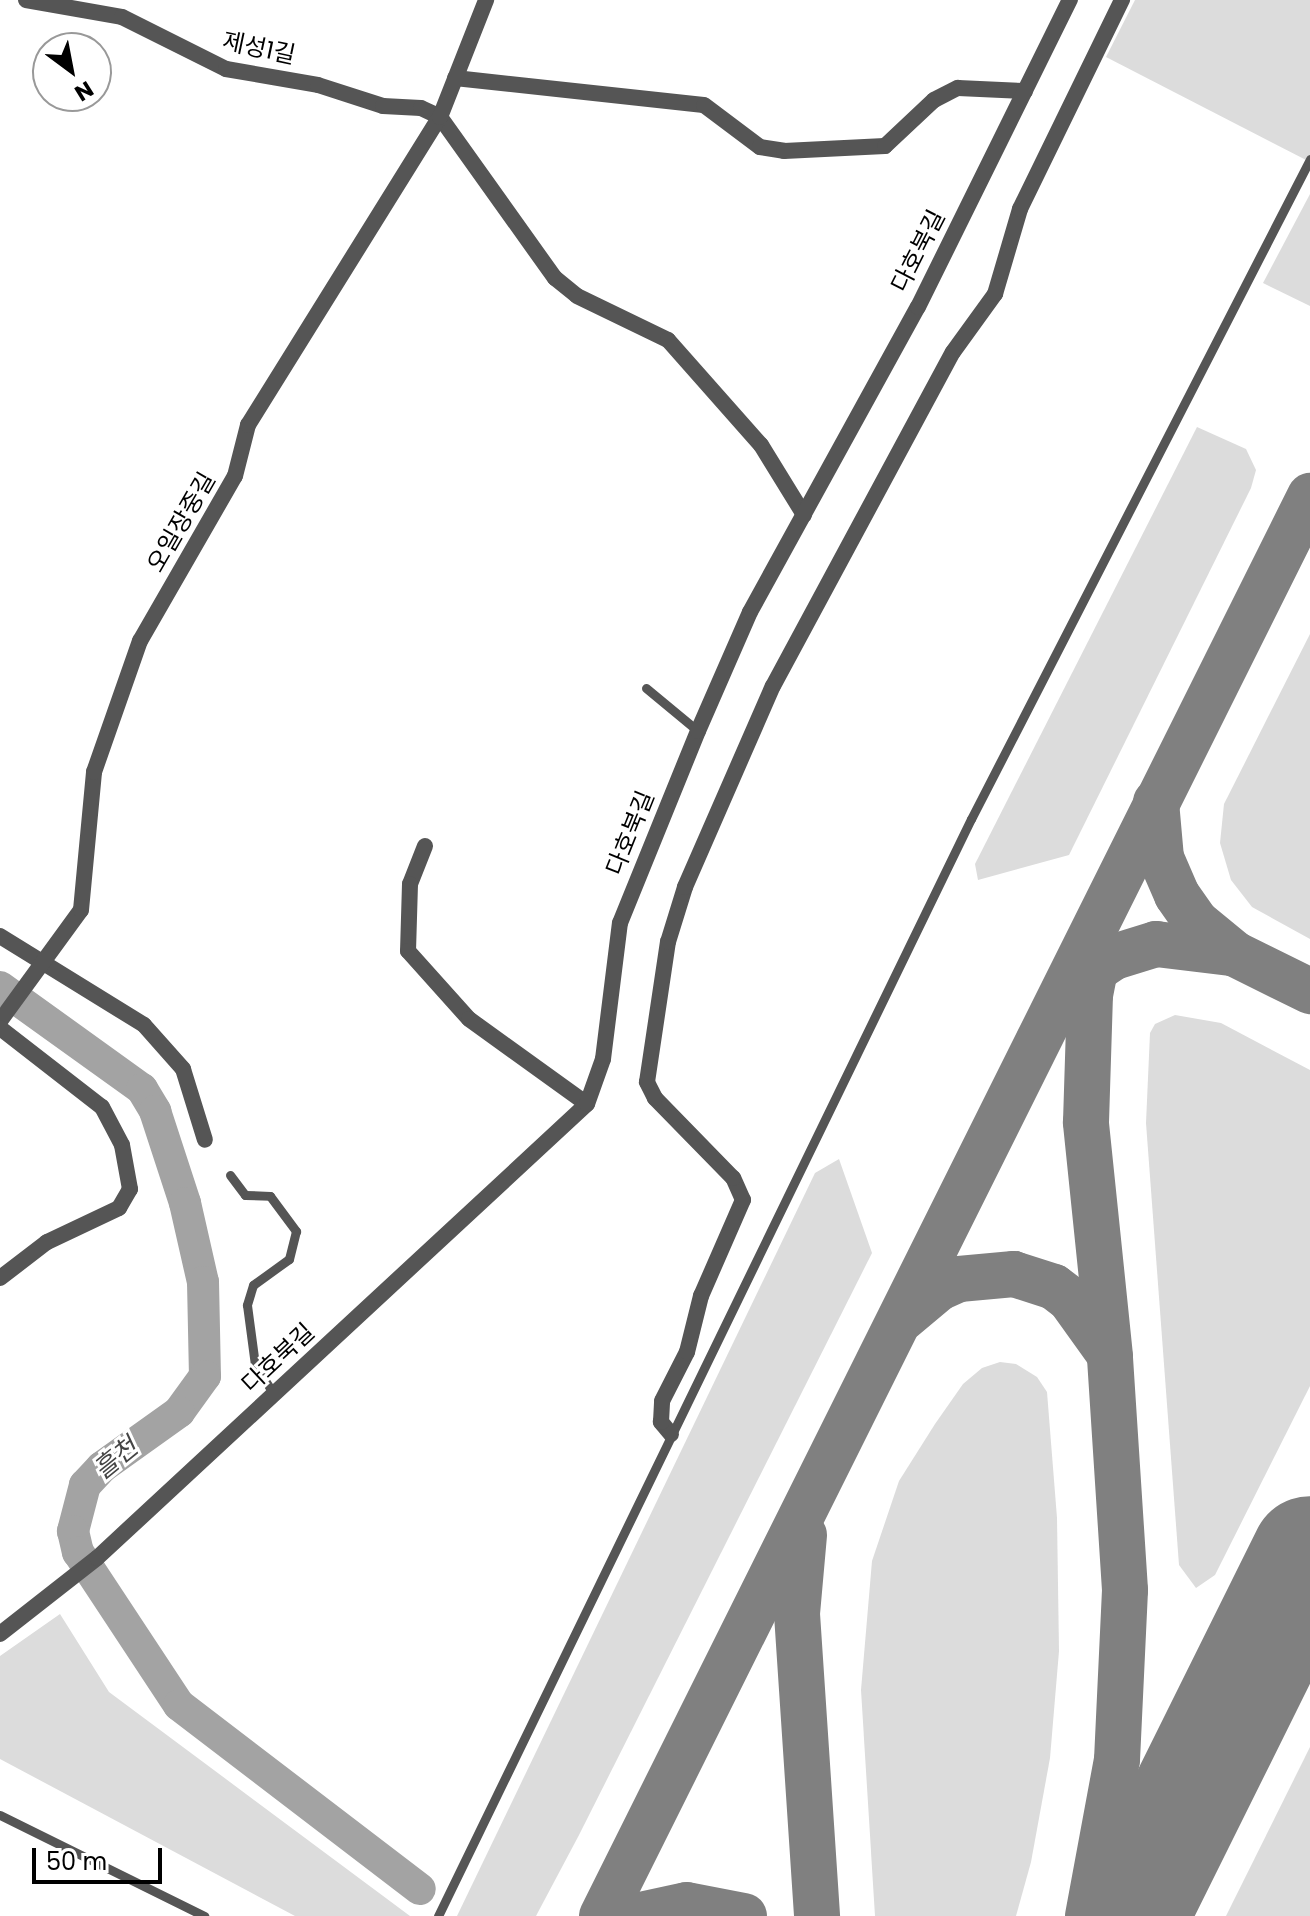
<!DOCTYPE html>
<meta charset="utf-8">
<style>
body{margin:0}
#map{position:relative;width:1310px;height:1916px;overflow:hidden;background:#fff;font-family:Poppins,"Noto Sans KR",sans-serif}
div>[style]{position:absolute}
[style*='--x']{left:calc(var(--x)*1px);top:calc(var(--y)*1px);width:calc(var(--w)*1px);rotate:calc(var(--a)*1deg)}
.green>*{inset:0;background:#dcdcdc}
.river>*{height:32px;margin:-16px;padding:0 16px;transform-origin:16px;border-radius:16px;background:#a3a3a3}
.taxiway>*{height:46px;margin:-23px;padding:0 23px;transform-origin:23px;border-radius:23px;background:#808080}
.runway>*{height:116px;margin:-58px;padding:0 58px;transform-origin:58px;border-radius:58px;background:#808080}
.service>*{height:9px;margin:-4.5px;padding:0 4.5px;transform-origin:4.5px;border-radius:4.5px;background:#555}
.minor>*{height:16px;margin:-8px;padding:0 8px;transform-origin:8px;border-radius:8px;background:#555}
span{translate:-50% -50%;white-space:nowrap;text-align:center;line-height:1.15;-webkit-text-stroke:6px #fff;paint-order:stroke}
.street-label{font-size:24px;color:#000}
.water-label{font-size:26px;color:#444;font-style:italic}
.north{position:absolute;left:32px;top:32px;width:80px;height:80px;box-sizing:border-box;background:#fff;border:2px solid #999;border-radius:50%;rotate:148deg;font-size:22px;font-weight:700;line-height:32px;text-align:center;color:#000}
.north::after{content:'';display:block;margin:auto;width:28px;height:36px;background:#000;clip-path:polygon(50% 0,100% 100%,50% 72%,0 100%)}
.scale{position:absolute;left:32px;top:1848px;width:130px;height:36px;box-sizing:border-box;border:4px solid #000;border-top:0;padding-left:10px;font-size:24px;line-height:28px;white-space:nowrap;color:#000;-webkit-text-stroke:6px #fff;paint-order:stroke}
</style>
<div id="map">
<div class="green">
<div style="clip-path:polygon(1135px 0,1310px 0,1310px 162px,1106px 57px)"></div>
<div style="clip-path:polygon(1310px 194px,1310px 306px,1263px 283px)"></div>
<div style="clip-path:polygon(1197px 427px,1246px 449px,1256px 470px,1251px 488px,1069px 855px,978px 880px,975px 864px)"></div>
<div style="clip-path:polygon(1310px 634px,1310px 939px,1252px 907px,1231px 880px,1220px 843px,1224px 804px)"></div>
<div style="clip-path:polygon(1175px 1015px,1221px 1023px,1310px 1070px,1310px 1386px,1215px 1575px,1196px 1588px,1179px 1565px,1146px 1123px,1150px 1033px,1155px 1024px)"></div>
<div style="clip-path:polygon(839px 1159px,872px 1253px,579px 1835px,536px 1916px,457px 1916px,815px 1173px)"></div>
<div style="clip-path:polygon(1000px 1362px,1016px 1364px,1037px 1377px,1047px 1392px,1057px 1518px,1059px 1651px,1050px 1758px,1031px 1862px,1016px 1916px,875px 1916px,861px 1690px,872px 1561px,899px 1481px,935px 1424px,963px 1384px,982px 1368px)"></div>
<div style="clip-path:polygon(60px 1614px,109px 1692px,410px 1916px,295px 1916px,0 1759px,0 1656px)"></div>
<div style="clip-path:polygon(1310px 1747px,1310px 1916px,1226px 1916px)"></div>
</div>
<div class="river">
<div style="--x:0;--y:987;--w:175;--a:35.7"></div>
<div style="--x:142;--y:1089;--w:26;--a:59"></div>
<div style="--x:155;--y:1111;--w:97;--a:71.9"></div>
<div style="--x:185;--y:1203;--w:81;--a:77.2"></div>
<div style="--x:203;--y:1282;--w:94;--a:88.8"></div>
<div style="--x:205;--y:1376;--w:44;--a:125.8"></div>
<div style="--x:179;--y:1412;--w:95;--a:144.5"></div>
<div style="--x:102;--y:1467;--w:25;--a:133"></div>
<div style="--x:85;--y:1485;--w:48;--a:104.6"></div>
<div style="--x:73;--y:1531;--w:22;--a:77"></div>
<div style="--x:78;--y:1552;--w:183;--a:56.6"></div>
<div style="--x:179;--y:1705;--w:303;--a:37.4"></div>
</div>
<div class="taxiway">
<div style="--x:1156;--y:802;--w:56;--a:84.9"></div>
<div style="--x:1161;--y:858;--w:40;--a:66.6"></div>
<div style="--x:1177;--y:895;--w:33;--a:55"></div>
<div style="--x:1196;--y:922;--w:50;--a:39.4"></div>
<div style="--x:1235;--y:954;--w:84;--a:26.3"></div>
<div style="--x:1078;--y:981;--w:43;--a:-33.7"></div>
<div style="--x:1114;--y:957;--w:44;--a:-17.2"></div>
<div style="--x:1156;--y:944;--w:77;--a:6.8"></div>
<div style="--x:903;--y:1318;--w:47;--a:-39.8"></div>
<div style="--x:939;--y:1288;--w:22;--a:-24"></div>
<div style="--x:959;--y:1279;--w:55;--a:-5.2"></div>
<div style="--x:1014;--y:1274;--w:42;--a:18"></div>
<div style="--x:1054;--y:1287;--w:20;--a:37"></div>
<div style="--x:1070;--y:1299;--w:65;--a:54.4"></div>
<div style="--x:804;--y:1535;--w:79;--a:95.1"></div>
<div style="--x:797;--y:1614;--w:303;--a:86.2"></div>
<div style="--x:602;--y:1916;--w:1587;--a:-63.5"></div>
<div style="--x:636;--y:1916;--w:52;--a:-12.2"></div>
<div style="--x:687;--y:1905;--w:58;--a:10.9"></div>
<div style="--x:1088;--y:1916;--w:159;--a:-79.5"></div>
<div style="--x:1117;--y:1760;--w:170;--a:-87.3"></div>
<div style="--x:1125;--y:1590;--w:234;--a:-93.7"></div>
<div style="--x:1110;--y:1356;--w:235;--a:-95.9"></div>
<div style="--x:1086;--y:1122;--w:127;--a:-88.2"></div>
<div style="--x:1090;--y:995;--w:47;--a:-78.9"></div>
</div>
<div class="runway">
<div style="--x:1130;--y:1916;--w:404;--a:-63.6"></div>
</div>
<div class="service">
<div style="--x:646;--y:688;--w:67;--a:39.6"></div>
<div style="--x:230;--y:1175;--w:25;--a:53"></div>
<div style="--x:245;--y:1195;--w:25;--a:2"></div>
<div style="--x:270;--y:1196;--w:44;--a:53.4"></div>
<div style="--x:296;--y:1231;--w:29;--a:104"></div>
<div style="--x:289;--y:1259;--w:44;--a:144.2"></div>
<div style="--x:253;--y:1285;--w:21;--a:107"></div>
<div style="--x:247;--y:1305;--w:61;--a:82.4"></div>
<div style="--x:255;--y:1365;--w:35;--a:57"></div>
<div style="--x:0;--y:1815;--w:228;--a:26.3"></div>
<div style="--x:438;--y:1916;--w:1220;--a:-64.09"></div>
<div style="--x:971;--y:819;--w:742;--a:-62.81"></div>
</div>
<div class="minor">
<div style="--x:26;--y:0;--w:97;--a:10"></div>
<div style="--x:122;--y:17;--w:116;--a:26.6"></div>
<div style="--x:226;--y:69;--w:93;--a:9.9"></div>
<div style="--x:318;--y:85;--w:68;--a:17.9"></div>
<div style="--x:383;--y:106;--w:38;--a:3"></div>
<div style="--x:421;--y:108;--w:21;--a:25"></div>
<div style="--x:440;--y:117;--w:198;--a:54.5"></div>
<div style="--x:555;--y:278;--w:28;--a:39"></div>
<div style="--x:577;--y:296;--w:101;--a:25.8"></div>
<div style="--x:668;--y:340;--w:140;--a:48.5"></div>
<div style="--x:761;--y:445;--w:82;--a:58.4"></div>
<div style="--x:455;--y:78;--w:250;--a:6.2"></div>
<div style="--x:704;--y:105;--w:70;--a:36.9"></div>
<div style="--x:760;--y:147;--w:24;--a:9"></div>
<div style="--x:784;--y:151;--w:101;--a:-2.8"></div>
<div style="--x:885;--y:146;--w:67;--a:-43.2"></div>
<div style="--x:934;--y:100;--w:27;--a:-27"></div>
<div style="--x:958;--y:88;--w:67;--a:2.6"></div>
<div style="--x:425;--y:846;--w:41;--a:111.5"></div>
<div style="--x:410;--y:884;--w:67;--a:91.7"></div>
<div style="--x:408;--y:951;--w:91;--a:48.1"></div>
<div style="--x:469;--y:1019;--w:145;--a:35.8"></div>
<div style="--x:0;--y:936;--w:169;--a:31.7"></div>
<div style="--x:144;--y:1025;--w:59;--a:48.4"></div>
<div style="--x:183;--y:1069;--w:74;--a:72.8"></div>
<div style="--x:0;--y:1021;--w:137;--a:-53.9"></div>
<div style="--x:81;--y:910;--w:139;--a:-84.6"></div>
<div style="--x:94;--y:772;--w:139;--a:-70.7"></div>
<div style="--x:140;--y:641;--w:190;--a:-60.1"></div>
<div style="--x:235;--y:476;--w:53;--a:-75.7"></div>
<div style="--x:248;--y:425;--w:363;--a:-58.1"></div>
<div style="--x:440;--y:117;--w:126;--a:-68.5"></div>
<div style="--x:0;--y:1028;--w:129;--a:37.8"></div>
<div style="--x:102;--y:1107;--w:43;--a:62.2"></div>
<div style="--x:122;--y:1145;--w:45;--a:79.7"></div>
<div style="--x:130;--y:1189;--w:22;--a:120"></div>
<div style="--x:119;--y:1208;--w:80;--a:154.7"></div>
<div style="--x:47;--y:1242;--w:59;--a:142.5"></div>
<div style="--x:671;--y:1434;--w:16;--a:-130"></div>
<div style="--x:661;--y:1422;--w:21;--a:-87"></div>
<div style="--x:662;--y:1401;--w:55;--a:-63"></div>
<div style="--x:687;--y:1352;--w:58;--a:-76"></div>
<div style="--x:701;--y:1296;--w:105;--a:-66.4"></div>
<div style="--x:743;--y:1200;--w:24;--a:-114"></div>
<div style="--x:733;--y:1178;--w:112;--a:-134.3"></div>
<div style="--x:655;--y:1098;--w:18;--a:-117"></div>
<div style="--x:647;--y:1082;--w:142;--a:-81.5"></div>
<div style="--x:668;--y:942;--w:58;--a:-72.8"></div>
<div style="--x:685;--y:887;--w:219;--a:-66.4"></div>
<div style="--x:773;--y:686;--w:379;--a:-61.7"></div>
<div style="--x:953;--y:352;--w:72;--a:-54.1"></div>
<div style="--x:995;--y:294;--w:89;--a:-73.6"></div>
<div style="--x:1020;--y:209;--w:233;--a:-64"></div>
<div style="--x:0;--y:1634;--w:123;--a:-38.1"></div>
<div style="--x:97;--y:1558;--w:668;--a:-42.82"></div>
<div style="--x:587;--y:1104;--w:48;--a:-70.4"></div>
<div style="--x:603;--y:1059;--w:137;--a:-82.9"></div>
<div style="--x:620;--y:923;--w:207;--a:-67.9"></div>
<div style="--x:698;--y:731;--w:130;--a:-66.4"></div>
<div style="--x:750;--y:612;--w:348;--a:-61.2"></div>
<div style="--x:918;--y:307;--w:343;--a:-63.7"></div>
</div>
<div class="street-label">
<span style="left:259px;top:48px;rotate:12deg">제성1길</span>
<span style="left:918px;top:251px;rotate:-63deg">다호북길</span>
<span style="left:181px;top:522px;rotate:-60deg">오일장중길</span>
<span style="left:630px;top:833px;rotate:-68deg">다호북길</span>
<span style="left:278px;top:1358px;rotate:-43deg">다호북길</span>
</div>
<div class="water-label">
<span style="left:116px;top:1459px;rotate:-39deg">흘천</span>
</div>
<div class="north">N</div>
<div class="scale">50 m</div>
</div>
